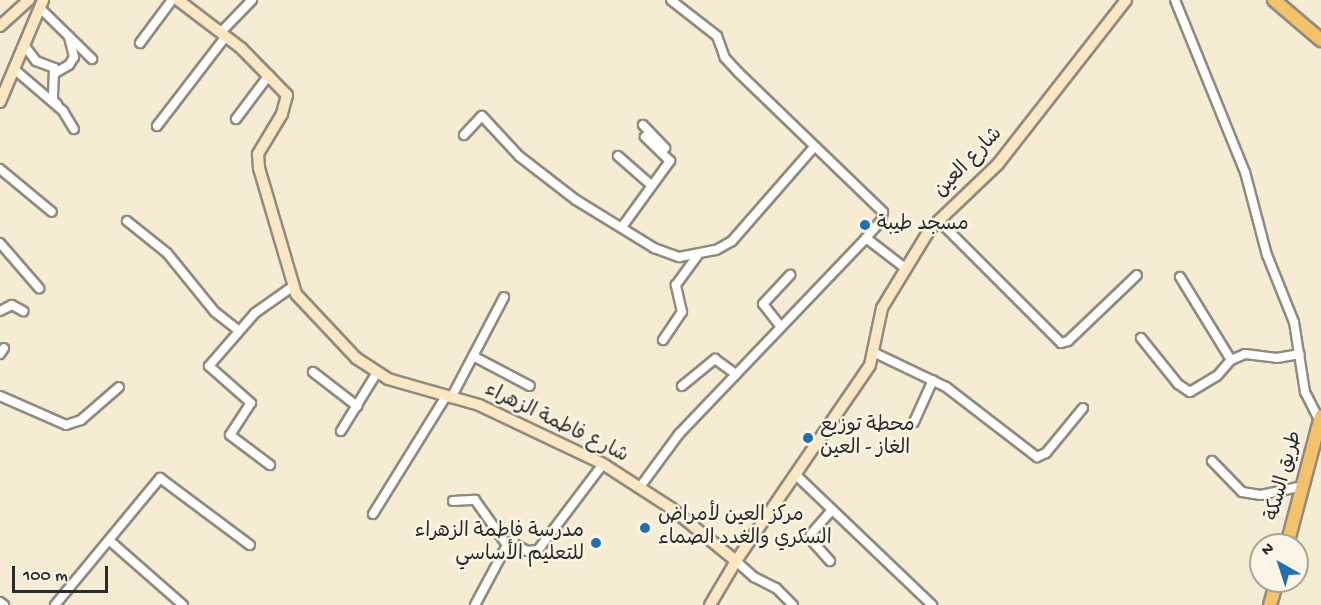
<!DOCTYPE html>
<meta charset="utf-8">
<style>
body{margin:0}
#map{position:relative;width:1321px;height:605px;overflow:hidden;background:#f6ebd3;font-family:"Gochi Hand","Playpen Sans Arabic",sans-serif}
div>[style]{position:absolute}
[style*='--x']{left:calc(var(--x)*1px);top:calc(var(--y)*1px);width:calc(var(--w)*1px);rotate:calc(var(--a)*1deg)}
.roads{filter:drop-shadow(2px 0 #908b7f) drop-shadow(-2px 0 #908b7f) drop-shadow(0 2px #908b7f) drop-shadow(0 -2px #908b7f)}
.street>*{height:8px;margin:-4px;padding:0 4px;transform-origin:4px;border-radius:4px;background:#fff}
.secondary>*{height:10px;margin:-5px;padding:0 5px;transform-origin:5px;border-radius:5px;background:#fbe7c3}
.primary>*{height:12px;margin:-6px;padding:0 6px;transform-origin:6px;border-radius:6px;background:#f4c26a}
.dots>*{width:16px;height:16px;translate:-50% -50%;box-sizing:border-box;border:3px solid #fcf5e5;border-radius:50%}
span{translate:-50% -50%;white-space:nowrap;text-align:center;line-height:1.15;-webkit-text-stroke:5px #fcf5e5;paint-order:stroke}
.street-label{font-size:20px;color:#2b2b2b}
.poi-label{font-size:20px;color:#2b2b2b}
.left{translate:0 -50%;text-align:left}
.right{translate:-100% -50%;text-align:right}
.north{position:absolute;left:1249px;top:533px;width:60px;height:60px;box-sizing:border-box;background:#fcf5e5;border:2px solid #a8a49b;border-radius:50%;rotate:321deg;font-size:16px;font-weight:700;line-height:24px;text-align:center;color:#2b2b2b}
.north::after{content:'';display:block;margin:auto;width:21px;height:27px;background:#1f6fb2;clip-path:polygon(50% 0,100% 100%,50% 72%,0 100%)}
.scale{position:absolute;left:12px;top:566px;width:96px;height:27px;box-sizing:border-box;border:3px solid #2b2b2b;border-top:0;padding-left:8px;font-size:18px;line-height:21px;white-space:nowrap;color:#2b2b2b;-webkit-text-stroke:4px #fcf5e5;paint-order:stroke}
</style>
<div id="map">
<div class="roads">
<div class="street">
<div style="--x:1175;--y:0;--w:186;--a:67.9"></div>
<div style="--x:1245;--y:172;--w:86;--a:75.2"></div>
<div style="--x:1267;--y:255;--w:72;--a:68.1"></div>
<div style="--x:1294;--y:322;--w:71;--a:81.1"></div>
<div style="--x:1305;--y:392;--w:33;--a:63"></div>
<div style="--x:40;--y:8;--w:73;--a:44.4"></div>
<div style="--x:222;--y:31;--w:43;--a:-45.9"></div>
<div style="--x:140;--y:43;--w:54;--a:-53.3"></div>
<div style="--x:24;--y:45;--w:20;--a:53"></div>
<div style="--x:36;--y:61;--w:19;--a:21"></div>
<div style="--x:54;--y:68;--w:32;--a:92"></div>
<div style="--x:53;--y:100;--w:6;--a:45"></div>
<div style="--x:54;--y:68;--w:5;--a:79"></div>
<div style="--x:55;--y:73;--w:16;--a:-30"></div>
<div style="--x:69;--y:65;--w:9;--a:-58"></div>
<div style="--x:74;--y:57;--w:21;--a:-104"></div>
<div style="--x:14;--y:69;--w:65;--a:40.6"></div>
<div style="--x:63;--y:111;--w:21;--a:59"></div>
<div style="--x:236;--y:119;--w:55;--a:-53.1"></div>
<div style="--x:643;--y:125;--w:32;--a:46"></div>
<div style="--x:157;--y:126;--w:113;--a:-52.5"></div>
<div style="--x:464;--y:135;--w:26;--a:-47"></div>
<div style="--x:482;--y:116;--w:54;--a:47.2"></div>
<div style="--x:519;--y:156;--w:72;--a:37.7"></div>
<div style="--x:576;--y:200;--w:92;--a:31.6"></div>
<div style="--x:654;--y:248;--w:27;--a:20"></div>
<div style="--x:679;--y:257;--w:38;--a:-11"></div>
<div style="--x:716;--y:250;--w:18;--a:-29"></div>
<div style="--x:732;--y:241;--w:125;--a:-48.9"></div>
<div style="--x:618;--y:156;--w:44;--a:41.3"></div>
<div style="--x:0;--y:169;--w:67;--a:39.6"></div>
<div style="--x:938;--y:220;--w:174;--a:45"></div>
<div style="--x:1061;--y:343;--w:7;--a:-16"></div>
<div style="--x:1068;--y:341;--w:95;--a:-43.7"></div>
<div style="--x:127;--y:221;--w:51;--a:38.7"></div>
<div style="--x:167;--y:253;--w:76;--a:50.9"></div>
<div style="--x:215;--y:312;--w:29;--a:38"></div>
<div style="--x:622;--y:227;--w:82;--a:-54"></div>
<div style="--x:670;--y:161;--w:35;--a:-136"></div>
<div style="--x:866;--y:238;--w:49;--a:37.6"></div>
<div style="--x:0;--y:243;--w:60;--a:49.1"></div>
<div style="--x:1180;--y:277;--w:97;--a:58.4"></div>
<div style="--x:1231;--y:360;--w:15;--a:-23"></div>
<div style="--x:1245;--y:354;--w:32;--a:7"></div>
<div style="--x:1277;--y:358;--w:23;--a:-10"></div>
<div style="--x:0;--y:311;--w:13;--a:-27"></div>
<div style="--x:12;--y:305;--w:13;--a:29"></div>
<div style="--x:781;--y:327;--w:29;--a:-128"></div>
<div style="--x:763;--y:304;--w:40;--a:-47"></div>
<div style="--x:1141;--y:338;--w:59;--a:51.2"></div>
<div style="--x:1178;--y:384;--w:14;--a:34"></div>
<div style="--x:1190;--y:392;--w:31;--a:-31"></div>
<div style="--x:1217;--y:376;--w:21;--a:-49"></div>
<div style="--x:663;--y:340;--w:34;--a:-56"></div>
<div style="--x:682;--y:312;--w:28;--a:-103"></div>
<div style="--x:676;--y:285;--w:37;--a:-54"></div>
<div style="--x:875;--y:353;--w:79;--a:25.6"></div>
<div style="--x:946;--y:387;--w:115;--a:37.6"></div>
<div style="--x:1037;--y:457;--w:10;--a:-24"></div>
<div style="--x:1046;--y:453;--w:58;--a:-50.6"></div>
<div style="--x:0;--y:354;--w:7;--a:-56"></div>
<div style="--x:473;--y:356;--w:64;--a:27.8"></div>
<div style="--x:313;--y:372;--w:56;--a:37.7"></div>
<div style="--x:682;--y:386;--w:43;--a:-39.3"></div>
<div style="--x:715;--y:359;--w:26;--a:36"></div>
<div style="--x:0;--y:396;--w:72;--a:23.7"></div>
<div style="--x:66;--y:425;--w:16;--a:-18"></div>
<div style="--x:81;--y:420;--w:50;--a:-41"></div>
<div style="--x:451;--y:398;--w:114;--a:-62.3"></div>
<div style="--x:914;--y:422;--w:46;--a:-65.7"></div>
<div style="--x:341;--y:431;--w:67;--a:-58.4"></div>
<div style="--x:1212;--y:461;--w:43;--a:45.9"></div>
<div style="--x:1242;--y:492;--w:19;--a:9"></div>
<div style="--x:1261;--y:495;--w:43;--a:-12.1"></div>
<div style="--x:270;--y:465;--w:50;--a:-143.1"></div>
<div style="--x:230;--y:435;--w:38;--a:-57"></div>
<div style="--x:251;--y:403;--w:56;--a:-138.6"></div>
<div style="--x:209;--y:366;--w:70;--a:-49"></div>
<div style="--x:255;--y:313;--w:45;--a:-35.1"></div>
<div style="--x:797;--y:476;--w:187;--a:43.7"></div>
<div style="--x:640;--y:487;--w:66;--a:-53.7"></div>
<div style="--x:679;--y:434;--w:271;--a:-46.3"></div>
<div style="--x:866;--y:238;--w:23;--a:-49"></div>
<div style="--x:881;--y:221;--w:9;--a:-77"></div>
<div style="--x:883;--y:212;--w:200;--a:-136"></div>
<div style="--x:739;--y:73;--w:21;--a:-133"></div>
<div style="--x:725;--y:58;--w:23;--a:-110"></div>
<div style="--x:717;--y:36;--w:58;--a:-142"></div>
<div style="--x:453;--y:501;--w:22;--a:-3"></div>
<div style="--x:475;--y:500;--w:55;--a:54.6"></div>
<div style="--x:373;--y:514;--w:137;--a:-58.2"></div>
<div style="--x:110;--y:541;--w:97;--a:41.2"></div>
<div style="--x:507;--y:545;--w:5;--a:-37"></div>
<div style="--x:511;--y:542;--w:18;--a:29"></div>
<div style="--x:527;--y:551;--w:11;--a:-5"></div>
<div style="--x:538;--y:550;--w:108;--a:-52.9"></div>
<div style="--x:736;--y:561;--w:24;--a:42"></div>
<div style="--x:754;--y:577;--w:25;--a:27"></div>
<div style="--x:776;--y:588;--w:24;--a:45"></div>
<div style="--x:830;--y:561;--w:24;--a:-132"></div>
<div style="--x:814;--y:543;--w:9;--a:-108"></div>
<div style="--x:811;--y:534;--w:32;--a:-49"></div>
<div style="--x:0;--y:602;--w:5;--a:37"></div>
<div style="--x:55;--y:605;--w:165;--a:-50.4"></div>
<div style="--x:160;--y:478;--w:112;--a:36.7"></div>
<div style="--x:475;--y:605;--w:68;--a:-61.9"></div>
</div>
<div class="secondary">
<div style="--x:178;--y:0;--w:79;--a:37.3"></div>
<div style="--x:241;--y:48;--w:66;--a:45.6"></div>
<div style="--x:287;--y:95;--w:20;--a:105"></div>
<div style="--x:282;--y:114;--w:47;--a:121"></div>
<div style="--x:258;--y:154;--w:14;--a:86"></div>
<div style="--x:259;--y:168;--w:131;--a:73.6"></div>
<div style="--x:296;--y:294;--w:88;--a:46.8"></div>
<div style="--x:356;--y:358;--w:38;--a:33"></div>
<div style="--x:388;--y:379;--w:95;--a:15.9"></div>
<div style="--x:479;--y:405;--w:137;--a:25.4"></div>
<div style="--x:603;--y:464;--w:81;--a:32.9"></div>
<div style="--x:671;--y:508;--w:84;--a:39.2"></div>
<div style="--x:0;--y:26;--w:39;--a:-42"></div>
<div style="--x:0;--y:102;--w:111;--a:-67.1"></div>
<div style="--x:710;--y:605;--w:51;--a:-59.4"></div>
<div style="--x:736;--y:561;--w:237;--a:-55.6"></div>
<div style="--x:870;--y:365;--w:58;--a:-78.1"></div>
<div style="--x:882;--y:308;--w:92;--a:-58.7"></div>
<div style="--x:930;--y:229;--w:94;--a:-43.7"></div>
<div style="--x:998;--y:164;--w:208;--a:-52"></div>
</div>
<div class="primary">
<div style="--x:1274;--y:0;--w:62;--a:40.4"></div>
<div style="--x:1287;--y:545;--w:133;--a:-75.2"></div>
<div style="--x:1270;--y:605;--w:25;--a:-74"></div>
</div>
</div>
<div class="dots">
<div style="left:865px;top:225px;background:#1f6fb2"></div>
<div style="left:808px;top:438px;background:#1f6fb2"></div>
<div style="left:645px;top:528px;background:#1f6fb2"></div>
<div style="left:596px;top:543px;background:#1f6fb2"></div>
</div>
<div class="street-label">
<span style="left:969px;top:163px;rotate:-46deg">شارع العين</span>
<span style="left:556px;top:424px;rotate:26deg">شارع فاطمة الزهراء</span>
<span style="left:1285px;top:476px;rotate:-75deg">طريق السكة</span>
</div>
<div class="poi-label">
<span class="left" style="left:877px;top:225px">مسجد طيبة</span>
<span class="left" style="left:820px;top:438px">محطة توزيع<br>الغاز - العين</span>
<span class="left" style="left:658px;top:528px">مركز العين لأمراض<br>السكري والغدد الصماء</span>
<span class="right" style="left:584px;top:544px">مدرسة فاطمة الزهراء<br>للتعليم الأساسي</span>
</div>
<div class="north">N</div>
<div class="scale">100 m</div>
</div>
